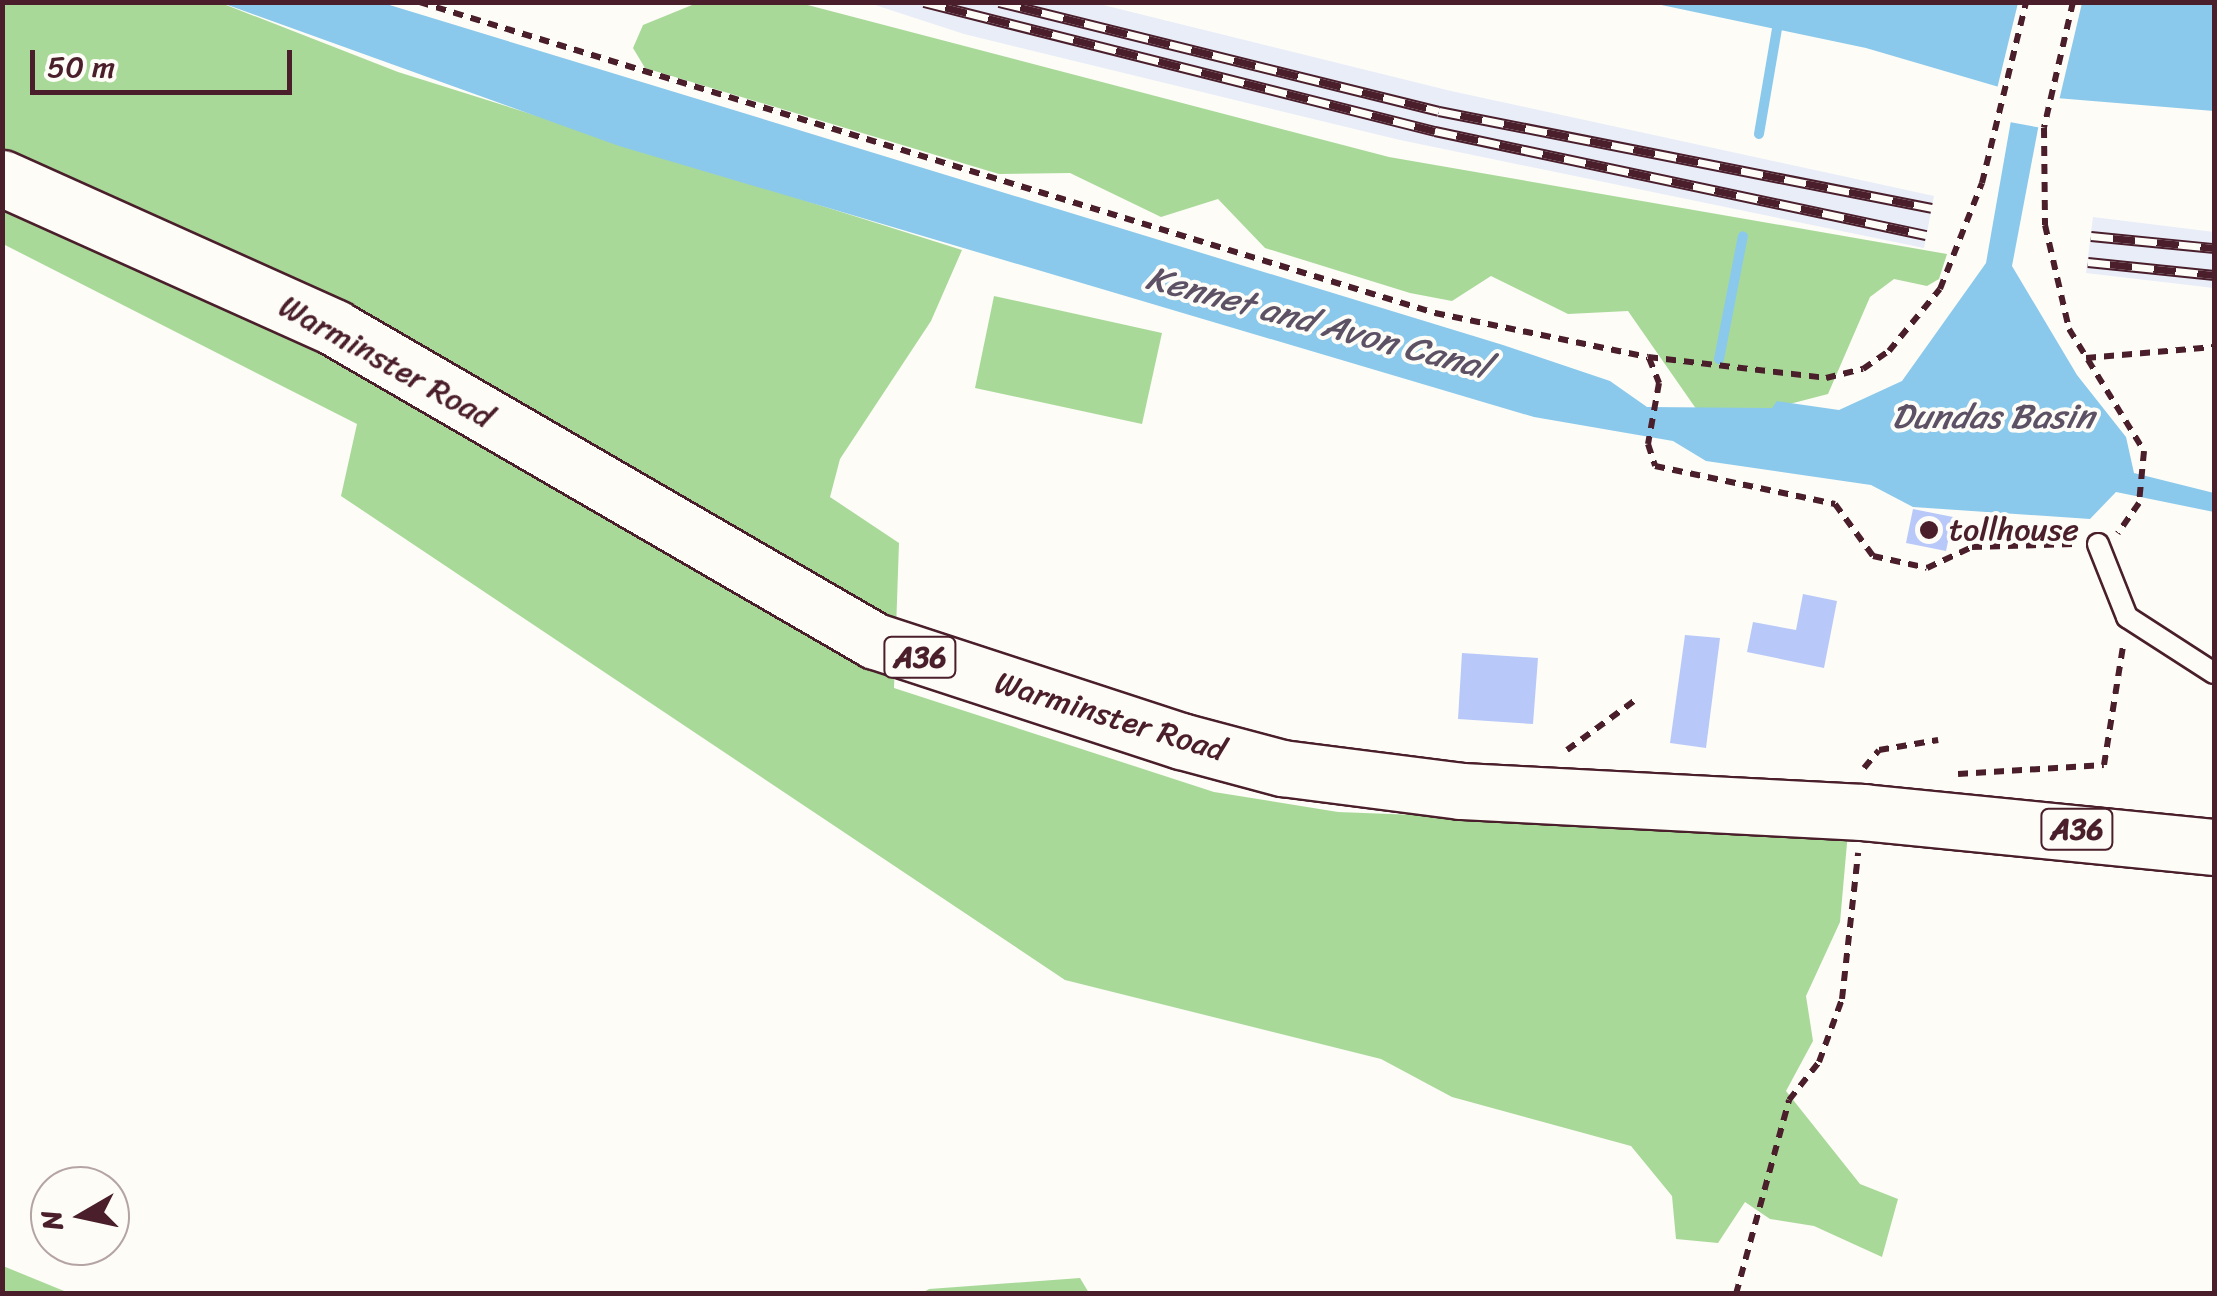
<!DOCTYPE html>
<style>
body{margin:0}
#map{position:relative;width:2217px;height:1296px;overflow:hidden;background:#fdfcf7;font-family:Sriracha,sans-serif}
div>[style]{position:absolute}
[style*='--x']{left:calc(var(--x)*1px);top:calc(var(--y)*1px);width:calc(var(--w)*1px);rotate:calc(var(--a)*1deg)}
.built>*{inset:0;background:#e8edf8}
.green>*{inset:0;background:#a9d999}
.water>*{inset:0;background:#8ac9eb}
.pier>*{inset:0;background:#fdfcf7}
.stream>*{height:10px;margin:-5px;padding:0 5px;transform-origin:5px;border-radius:5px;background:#8ac9eb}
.building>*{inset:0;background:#b8c9f9}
.path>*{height:6px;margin-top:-3px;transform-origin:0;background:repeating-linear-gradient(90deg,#4a1f2b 0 10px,transparent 0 18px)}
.roads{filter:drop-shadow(2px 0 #4a1f2b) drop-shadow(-2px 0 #4a1f2b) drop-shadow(0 2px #4a1f2b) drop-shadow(0 -2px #4a1f2b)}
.service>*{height:20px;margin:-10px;padding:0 10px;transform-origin:10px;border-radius:10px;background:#fdfcf7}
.trunk>*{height:55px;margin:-27.5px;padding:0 27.5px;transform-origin:27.5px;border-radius:27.5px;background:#fdfcf7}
.rail>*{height:11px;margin-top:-5.5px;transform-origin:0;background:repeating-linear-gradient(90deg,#fdfcf7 0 22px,#4a1f2b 0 44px);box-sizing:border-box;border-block:2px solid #4a1f2b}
.dots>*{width:28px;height:28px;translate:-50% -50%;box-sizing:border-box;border:5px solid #fdfcf7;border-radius:50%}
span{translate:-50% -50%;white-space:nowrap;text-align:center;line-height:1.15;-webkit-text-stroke:8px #fdfcf7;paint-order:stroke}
.shield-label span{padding:2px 8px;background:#fdfcf7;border:2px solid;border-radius:8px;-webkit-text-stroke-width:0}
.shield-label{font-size:30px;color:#4a1f2b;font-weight:700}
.street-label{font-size:32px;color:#4a1f2b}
.poi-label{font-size:32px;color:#4a1f2b}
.left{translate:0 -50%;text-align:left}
.water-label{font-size:35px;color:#5d5265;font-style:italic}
.frame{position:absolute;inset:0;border:5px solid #4a1f2b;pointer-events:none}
.north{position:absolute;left:30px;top:1166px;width:100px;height:100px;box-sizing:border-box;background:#fdfcf7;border:2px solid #b5a4a5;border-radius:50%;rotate:261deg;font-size:28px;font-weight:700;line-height:40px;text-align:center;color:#4a1f2b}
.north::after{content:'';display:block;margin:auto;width:35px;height:45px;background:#4a1f2b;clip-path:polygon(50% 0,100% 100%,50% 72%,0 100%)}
.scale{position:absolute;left:30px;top:50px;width:262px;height:45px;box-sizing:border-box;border:5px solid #4a1f2b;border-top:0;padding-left:12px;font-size:30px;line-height:35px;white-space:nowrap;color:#4a1f2b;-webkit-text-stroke:8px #fdfcf7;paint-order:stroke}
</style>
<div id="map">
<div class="built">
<div style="clip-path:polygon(869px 3px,1095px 3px,1451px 91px,1934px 196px,1924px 248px,1400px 140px,964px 34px)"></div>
<div style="clip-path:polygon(2093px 217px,2214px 232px,2214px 288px,2086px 273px)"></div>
</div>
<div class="green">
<div style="clip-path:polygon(2px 3px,221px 3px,398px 72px,962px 250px,931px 321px,840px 459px,830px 497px,899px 543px,894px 688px,1214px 792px,1338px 812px,1848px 832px,1840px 922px,1806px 996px,1813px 1041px,1786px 1091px,1860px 1184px,1898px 1199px,1882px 1257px,1814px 1226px,1770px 1219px,1745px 1202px,1718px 1243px,1676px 1239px,1672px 1196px,1631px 1146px,1452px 1097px,1381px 1059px,1065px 980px,341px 496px,357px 424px,3px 244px)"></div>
<div style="clip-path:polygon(697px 3px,800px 3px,1389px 157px,1947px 254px,1939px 279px,1927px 286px,1894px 279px,1870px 297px,1828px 394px,1740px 417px,1699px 413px,1628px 311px,1568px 314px,1491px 276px,1452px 301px,1410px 293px,1265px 248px,1218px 199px,1161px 217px,1070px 173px,999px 174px,645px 68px,633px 48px,643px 25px)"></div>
<div style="clip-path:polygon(994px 296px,1162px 333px,1142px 424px,975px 388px)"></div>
<div style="clip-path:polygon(2px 1266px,3px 1266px,69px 1293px,3px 1293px)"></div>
<div style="clip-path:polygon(1080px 1278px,1089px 1293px,922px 1293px,929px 1289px)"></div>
</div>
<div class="water">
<div style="clip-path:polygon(222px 3px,383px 3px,1503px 345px,1610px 381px,1647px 407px,1772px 408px,1777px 401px,1839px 410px,1902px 381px,1986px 263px,2016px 92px,1866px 48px,1652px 3px,2214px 3px,2214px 111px,2044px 97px,2012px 266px,2077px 375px,2126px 437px,2134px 473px,2214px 493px,2214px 512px,2116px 492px,2090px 519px,1913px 507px,1871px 485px,1706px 461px,1673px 441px,1534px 417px,619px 146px)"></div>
</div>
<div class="pier">
<div style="clip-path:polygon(2018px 3px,2082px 3px,2058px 105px,2047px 103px,2042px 128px,2004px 121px,2010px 96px,1996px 93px)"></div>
</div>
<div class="stream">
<div style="--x:1759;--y:134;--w:107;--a:-80.3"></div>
<div style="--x:1719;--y:359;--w:125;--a:-79"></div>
</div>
<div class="building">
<div style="clip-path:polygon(1913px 509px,1953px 517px,1946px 551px,1906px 543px)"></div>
<div style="clip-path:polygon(1803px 594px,1837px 601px,1824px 668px,1747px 652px,1753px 622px,1796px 630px)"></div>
<div style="clip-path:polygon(1685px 635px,1720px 638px,1706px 748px,1670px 743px)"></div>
<div style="clip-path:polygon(1462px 653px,1538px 658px,1533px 724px,1458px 719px)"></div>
</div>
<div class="path">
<div style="--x:419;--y:2;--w:1063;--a:17.02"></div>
<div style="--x:1435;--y:313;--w:217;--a:11.7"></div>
<div style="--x:1648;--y:357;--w:179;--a:6.7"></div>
<div style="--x:1826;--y:378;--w:38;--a:-14"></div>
<div style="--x:1863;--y:369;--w:32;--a:-35"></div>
<div style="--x:1889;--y:351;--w:80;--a:-50.6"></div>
<div style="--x:1940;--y:289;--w:114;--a:-68.4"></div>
<div style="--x:1982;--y:183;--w:186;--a:-76.3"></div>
<div style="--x:2073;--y:2;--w:129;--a:103"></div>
<div style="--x:2044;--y:128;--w:97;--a:89.4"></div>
<div style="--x:2045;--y:225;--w:107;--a:77"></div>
<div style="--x:2069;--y:329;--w:143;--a:58.4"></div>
<div style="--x:2144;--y:451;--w:52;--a:95.5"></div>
<div style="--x:2139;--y:503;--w:37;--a:125"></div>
<div style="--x:1649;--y:358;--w:27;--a:68"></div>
<div style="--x:1659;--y:383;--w:62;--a:100.2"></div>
<div style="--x:1648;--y:444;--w:23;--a:72"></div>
<div style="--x:1655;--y:466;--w:184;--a:11.9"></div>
<div style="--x:1835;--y:504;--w:64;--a:53.8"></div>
<div style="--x:1873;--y:556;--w:55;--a:12.5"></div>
<div style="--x:1927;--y:568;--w:50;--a:-25"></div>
<div style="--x:1972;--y:547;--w:102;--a:-1.7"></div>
<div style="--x:2086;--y:358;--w:128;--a:-4.9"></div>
<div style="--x:1567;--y:750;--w:83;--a:-36.2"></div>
<div style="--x:1864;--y:768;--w:23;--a:-50"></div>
<div style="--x:1879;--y:750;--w:60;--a:-9.6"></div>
<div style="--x:1958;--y:774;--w:146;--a:-3.5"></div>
<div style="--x:2104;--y:765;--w:121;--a:-80.9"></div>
<div style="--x:1736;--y:1294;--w:201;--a:-74.7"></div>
<div style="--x:1789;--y:1100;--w:48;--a:-51.7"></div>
<div style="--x:1819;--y:1062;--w:67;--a:-69.9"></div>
<div style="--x:1842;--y:999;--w:147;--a:-83.7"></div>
</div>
<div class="roads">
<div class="service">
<div style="--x:2098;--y:544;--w:79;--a:68.3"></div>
<div style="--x:2127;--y:617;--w:103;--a:32.8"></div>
</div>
<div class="trunk">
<div style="--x:2;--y:178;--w:365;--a:24.2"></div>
<div style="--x:335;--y:328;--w:624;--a:30.1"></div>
<div style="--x:875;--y:641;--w:322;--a:18.1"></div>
<div style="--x:1181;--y:741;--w:105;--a:15"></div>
<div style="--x:1282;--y:768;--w:180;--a:7.3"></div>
<div style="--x:1461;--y:791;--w:403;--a:3"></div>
<div style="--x:1863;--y:812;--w:353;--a:5.7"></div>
</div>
</div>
<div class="rail">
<div style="--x:924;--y:2;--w:527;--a:14.17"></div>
<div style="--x:1435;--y:131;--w:502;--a:11.96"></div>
<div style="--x:999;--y:2;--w:453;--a:13.9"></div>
<div style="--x:1439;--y:111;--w:502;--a:11.13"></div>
<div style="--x:2091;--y:236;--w:124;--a:5.6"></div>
<div style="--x:2088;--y:262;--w:127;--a:5.9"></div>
</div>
<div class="dots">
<div style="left:1929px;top:530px;background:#4a1f2b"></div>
</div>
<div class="shield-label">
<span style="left:920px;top:657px">A36</span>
<span style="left:2077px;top:829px">A36</span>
</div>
<div class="street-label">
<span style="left:386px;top:362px;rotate:29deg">Warminster Road</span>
<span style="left:1110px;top:717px;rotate:17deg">Warminster Road</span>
</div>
<div class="poi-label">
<span class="left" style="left:1949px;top:530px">tollhouse</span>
</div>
<div class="water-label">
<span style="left:1318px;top:322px;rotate:15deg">Kennet and Avon Canal</span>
<span style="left:1993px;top:416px">Dundas Basin</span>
</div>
<div class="frame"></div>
<div class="north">N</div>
<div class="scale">50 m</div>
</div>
